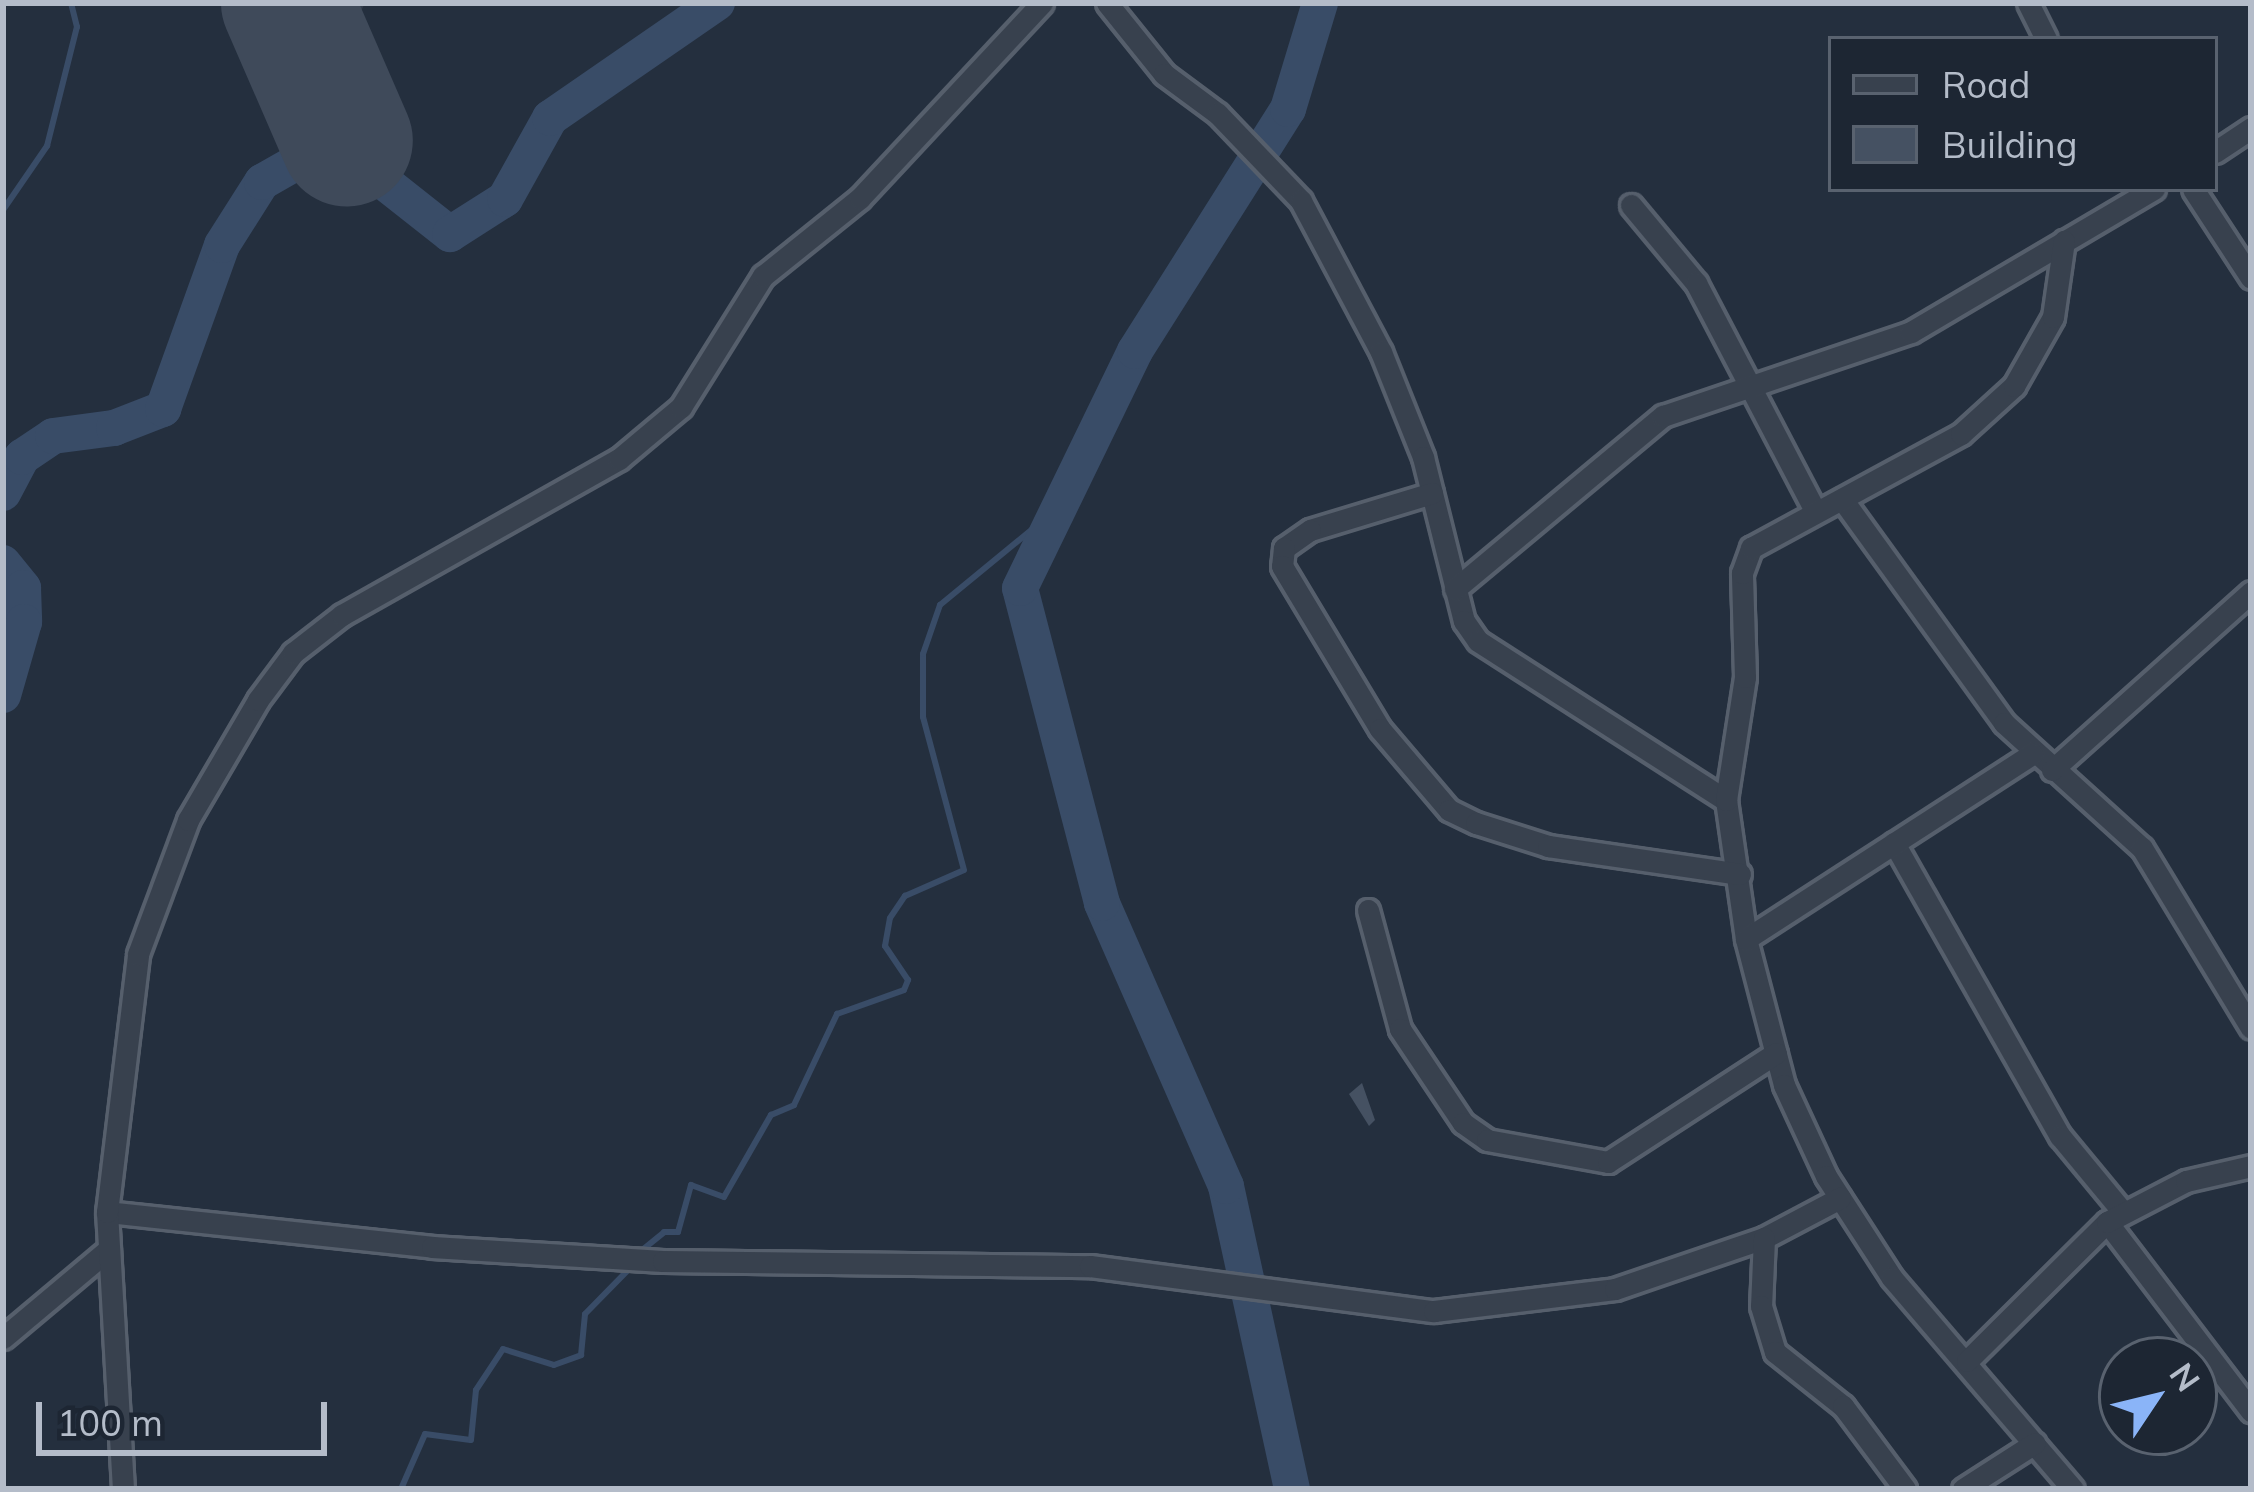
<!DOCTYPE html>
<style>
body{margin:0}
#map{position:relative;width:2254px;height:1492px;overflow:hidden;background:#242f3e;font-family:Mulish,sans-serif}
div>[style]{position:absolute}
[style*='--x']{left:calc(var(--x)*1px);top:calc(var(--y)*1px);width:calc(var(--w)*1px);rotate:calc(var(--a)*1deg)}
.airport>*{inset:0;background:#323c4b}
.stream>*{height:6px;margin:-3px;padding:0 3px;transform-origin:3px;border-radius:3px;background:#394c67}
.river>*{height:36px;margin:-18px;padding:0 18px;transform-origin:18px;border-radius:18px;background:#394c67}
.runway>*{height:132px;margin:-66px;padding:0 66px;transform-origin:66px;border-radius:66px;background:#3f4a5a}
.building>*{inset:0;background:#455162}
.roads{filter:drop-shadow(3px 0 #565f6c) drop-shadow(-3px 0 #565f6c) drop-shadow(0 3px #565f6c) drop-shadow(0 -3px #565f6c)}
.minor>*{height:21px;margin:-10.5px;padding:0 10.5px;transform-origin:10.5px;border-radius:10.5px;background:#38414e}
span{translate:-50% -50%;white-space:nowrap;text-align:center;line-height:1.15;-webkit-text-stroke:9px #1d2633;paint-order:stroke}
.frame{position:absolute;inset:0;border:6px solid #b4bcc9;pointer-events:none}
.legend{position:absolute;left:1828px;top:36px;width:390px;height:156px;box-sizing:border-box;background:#1d2633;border:3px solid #59626f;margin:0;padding:15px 21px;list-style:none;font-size:36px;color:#b4bcc9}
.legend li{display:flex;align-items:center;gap:24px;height:60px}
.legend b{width:60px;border:3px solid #59626f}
.north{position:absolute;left:2098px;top:1336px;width:120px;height:120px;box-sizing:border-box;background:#1d2633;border:3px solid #59626f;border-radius:50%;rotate:55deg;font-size:33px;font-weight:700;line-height:48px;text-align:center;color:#b4bcc9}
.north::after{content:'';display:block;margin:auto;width:42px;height:54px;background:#8ab4f8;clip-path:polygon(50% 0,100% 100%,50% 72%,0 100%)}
.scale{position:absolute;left:36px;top:1402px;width:291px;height:54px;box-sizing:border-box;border:6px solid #b4bcc9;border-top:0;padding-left:15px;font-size:36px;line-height:42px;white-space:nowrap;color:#b4bcc9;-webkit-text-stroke:9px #1d2633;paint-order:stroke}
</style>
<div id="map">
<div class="airport">
<div style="clip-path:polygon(256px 3px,365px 3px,333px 67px,375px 149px,307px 120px)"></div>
</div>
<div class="stream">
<div style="--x:3;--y:210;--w:78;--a:-55.5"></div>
<div style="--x:47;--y:146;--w:123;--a:-75.9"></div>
<div style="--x:77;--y:27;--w:25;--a:-104"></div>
<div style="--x:636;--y:1255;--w:36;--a:-39"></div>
<div style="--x:664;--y:1232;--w:14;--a:0"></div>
<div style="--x:678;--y:1232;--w:49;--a:-74.5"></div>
<div style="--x:691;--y:1185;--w:35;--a:20"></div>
<div style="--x:724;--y:1197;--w:95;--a:-60.2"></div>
<div style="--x:771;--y:1115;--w:25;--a:-23"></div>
<div style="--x:794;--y:1105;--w:101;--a:-64.7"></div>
<div style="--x:837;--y:1014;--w:71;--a:-19.7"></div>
<div style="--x:904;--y:990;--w:11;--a:-68"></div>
<div style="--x:908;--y:980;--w:41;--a:-124.1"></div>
<div style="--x:885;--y:946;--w:28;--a:-80"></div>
<div style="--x:890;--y:918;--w:27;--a:-56"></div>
<div style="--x:905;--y:896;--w:64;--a:-23.8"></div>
<div style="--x:964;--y:870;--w:158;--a:-105"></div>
<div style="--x:923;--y:717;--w:63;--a:-90"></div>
<div style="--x:923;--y:654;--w:52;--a:-70.9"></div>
<div style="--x:940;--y:605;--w:153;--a:-39.4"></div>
<div style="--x:401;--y:1489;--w:60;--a:-66.4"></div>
<div style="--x:425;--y:1434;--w:46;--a:7.4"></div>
<div style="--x:471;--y:1440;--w:50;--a:-84.3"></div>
<div style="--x:476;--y:1390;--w:49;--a:-56.6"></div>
<div style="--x:503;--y:1349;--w:53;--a:17.4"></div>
<div style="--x:554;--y:1365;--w:29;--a:-20"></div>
<div style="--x:581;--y:1355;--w:41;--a:-84.4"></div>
<div style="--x:585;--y:1314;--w:66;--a:-45.6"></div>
</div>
<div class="river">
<div style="--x:3;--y:493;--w:41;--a:-62.2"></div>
<div style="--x:22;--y:457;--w:37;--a:-34"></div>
<div style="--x:53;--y:436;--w:62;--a:-7.5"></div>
<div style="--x:114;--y:428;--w:53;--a:-21.2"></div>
<div style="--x:163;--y:409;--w:174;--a:-70.2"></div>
<div style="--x:222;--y:245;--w:75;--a:-57.6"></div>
<div style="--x:262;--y:182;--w:73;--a:-29.7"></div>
<div style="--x:325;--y:146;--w:16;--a:7"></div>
<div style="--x:341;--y:148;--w:139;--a:38.3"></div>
<div style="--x:450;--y:234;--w:65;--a:-32.5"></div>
<div style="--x:505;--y:199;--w:93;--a:-60.9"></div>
<div style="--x:550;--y:118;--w:203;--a:-34.6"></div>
<div style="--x:3;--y:563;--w:32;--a:51"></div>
<div style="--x:23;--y:588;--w:34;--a:88"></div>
<div style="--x:24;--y:622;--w:76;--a:106"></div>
<div style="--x:1292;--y:1489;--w:310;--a:-102.3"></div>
<div style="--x:1226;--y:1186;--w:309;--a:-113.7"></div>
<div style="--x:1102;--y:903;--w:325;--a:-104.6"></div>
<div style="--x:1020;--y:588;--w:263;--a:-64.1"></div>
<div style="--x:1135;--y:351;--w:286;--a:-57.7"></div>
<div style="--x:1288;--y:109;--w:111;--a:-73.2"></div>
</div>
<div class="runway">
<div style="--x:287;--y:3;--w:150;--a:66.5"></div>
</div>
<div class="building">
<div style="clip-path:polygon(1362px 1083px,1375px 1120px,1369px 1126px,1349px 1094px)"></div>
</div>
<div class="roads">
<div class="minor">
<div style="--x:1107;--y:3;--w:91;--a:51.2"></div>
<div style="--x:1164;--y:74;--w:67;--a:36.5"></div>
<div style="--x:1218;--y:114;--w:120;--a:46.3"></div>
<div style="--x:1301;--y:201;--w:171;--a:62.1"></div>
<div style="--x:1381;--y:352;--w:113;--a:68.2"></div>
<div style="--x:1423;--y:457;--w:169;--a:76"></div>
<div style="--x:1464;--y:621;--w:24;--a:55"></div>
<div style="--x:1478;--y:641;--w:295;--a:32.7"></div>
<div style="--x:1726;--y:800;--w:140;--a:81.8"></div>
<div style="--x:1746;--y:939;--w:151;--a:75.4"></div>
<div style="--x:1784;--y:1085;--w:100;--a:65.2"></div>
<div style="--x:1826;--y:1176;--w:121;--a:57.1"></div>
<div style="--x:1892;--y:1278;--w:278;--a:49.4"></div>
<div style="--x:2028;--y:3;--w:40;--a:63.4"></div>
<div style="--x:2215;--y:152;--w:43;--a:-33.7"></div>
<div style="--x:2193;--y:189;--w:106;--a:56.9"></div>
<div style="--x:1631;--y:205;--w:102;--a:50.2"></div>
<div style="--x:1696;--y:283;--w:257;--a:62.4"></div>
<div style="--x:1432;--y:493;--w:127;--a:163.1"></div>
<div style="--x:1310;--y:530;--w:32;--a:145"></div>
<div style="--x:1284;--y:548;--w:18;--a:96"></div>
<div style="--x:1282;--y:566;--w:190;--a:59"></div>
<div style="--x:1380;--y:729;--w:106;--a:49.6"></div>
<div style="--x:1449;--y:810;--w:30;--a:26"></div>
<div style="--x:1476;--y:823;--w:76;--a:17.7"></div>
<div style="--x:1548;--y:846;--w:194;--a:8.3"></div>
<div style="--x:1842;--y:499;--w:276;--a:54.1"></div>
<div style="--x:2004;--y:723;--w:186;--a:42.2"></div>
<div style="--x:2142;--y:848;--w:210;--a:58.8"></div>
<div style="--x:1455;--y:589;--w:271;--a:-39.8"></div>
<div style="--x:1663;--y:416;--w:262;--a:-18.7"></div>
<div style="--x:1911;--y:332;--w:282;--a:-30.5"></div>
<div style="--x:2052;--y:770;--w:267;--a:-41.8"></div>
<div style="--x:1726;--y:800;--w:124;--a:-81.2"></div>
<div style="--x:1745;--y:677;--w:104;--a:-91.7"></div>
<div style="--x:1742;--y:573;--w:27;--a:-70"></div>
<div style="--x:1751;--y:548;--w:239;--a:-28.5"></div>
<div style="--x:1961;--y:434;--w:72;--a:-42.2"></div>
<div style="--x:2014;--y:386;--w:79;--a:-60.5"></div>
<div style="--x:2053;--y:317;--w:77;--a:-81.8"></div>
<div style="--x:1894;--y:843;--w:337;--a:60.5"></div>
<div style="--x:2060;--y:1136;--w:97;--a:50.4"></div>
<div style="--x:1368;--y:910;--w:123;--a:74.9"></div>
<div style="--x:1400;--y:1029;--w:113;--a:56.2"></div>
<div style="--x:1463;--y:1123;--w:29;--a:35"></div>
<div style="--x:1487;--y:1140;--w:123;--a:10.3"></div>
<div style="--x:1608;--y:1162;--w:200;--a:-33"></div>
<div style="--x:1746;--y:939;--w:341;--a:-32.9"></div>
<div style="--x:107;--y:1212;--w:327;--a:6.1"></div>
<div style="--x:432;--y:1247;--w:231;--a:3.5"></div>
<div style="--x:663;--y:1261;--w:427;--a:0.7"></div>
<div style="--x:1090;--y:1266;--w:347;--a:7.5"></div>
<div style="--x:1434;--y:1311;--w:182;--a:-6.9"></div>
<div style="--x:1615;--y:1289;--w:157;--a:-18.9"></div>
<div style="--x:1764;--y:1238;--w:86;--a:-27.8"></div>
<div style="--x:2107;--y:1222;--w:238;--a:52.7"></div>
<div style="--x:1764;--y:1238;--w:68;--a:92.5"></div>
<div style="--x:1761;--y:1306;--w:48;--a:73.1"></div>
<div style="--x:1775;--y:1352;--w:87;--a:38.5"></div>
<div style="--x:1843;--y:1406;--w:104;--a:53.2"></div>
<div style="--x:3;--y:1338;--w:138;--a:-40"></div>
<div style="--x:1967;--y:1361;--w:197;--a:-44.8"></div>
<div style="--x:2107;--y:1222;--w:89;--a:-27.4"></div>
<div style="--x:2186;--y:1181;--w:67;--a:-13"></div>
<div style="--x:123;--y:1489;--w:277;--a:-93.3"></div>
<div style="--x:107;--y:1212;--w:260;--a:-83.1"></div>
<div style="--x:138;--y:954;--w:143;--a:-69.5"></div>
<div style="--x:188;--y:820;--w:139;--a:-59.7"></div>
<div style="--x:258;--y:700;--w:59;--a:-53.3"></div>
<div style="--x:293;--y:653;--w:62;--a:-37.8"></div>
<div style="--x:342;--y:615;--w:318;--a:-29.4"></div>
<div style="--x:619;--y:459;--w:81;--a:-40"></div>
<div style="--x:681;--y:407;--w:155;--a:-58"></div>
<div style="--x:763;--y:276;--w:124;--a:-38.8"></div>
<div style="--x:860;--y:198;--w:267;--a:-47"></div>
<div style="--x:1963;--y:1489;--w:85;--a:-32.6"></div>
</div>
</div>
<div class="frame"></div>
<ul class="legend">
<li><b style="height:15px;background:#38414e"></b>Road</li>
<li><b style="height:33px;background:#455162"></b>Building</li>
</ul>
<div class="north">N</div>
<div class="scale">100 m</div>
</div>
